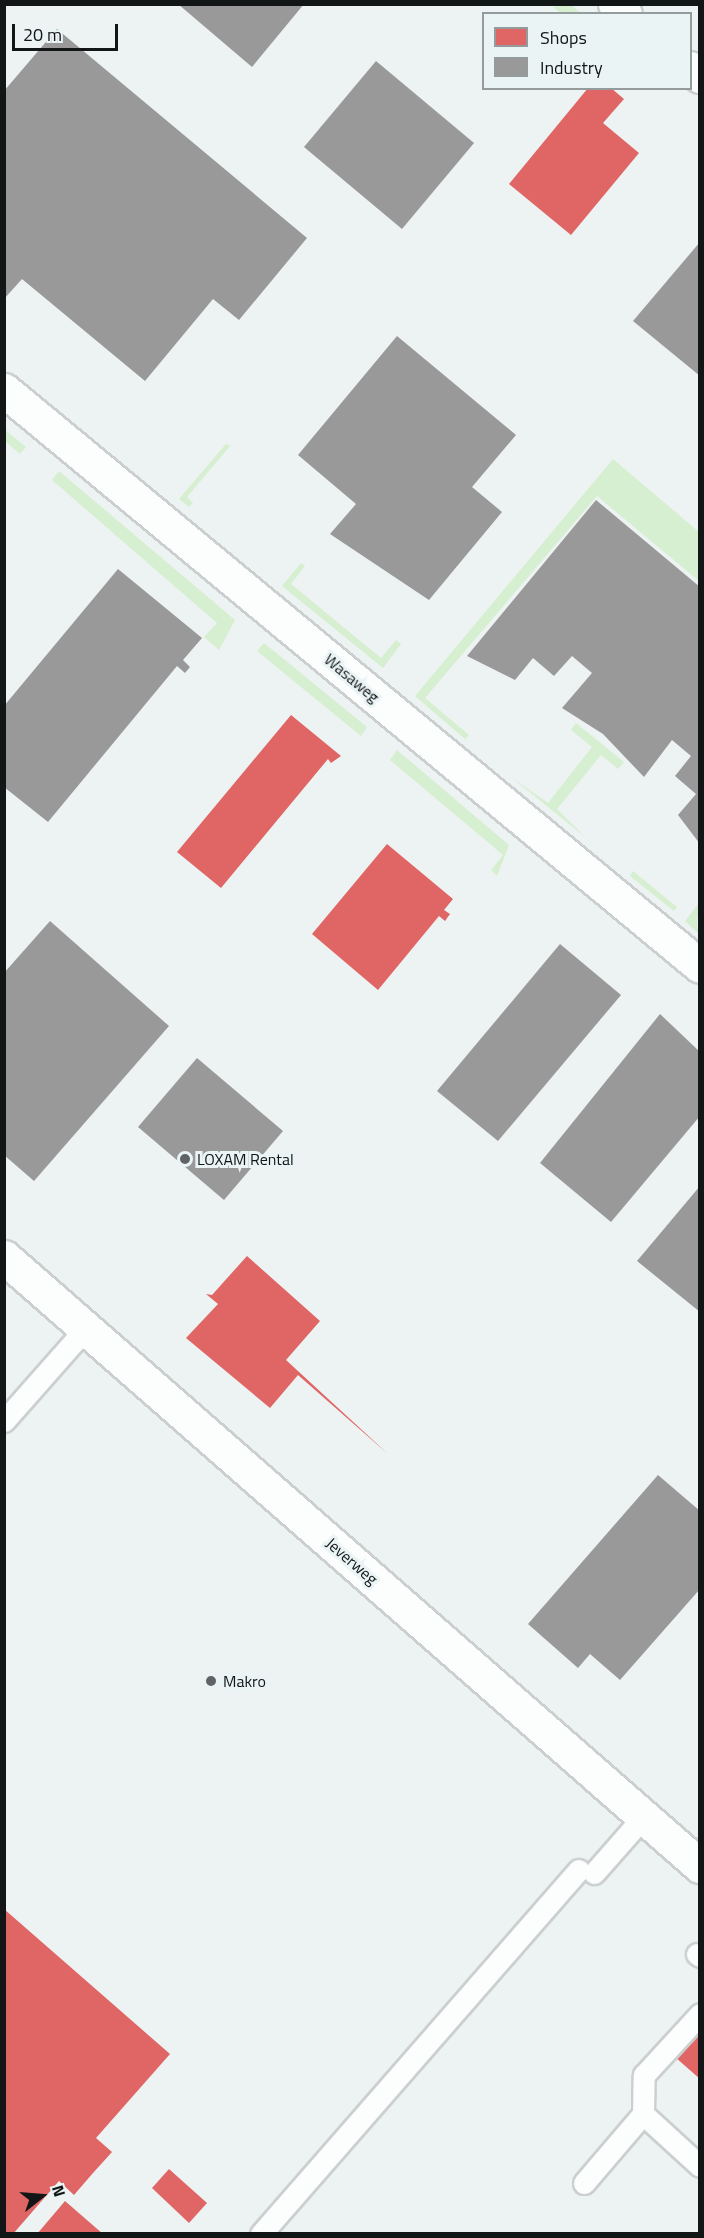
<!DOCTYPE html>
<style>
body{margin:0}
#map{position:relative;width:704px;height:2238px;overflow:hidden;background:#edf2f2;font-family:"Titillium Web",sans-serif}
div>[style]{position:absolute}
[style*='--x']{left:calc(var(--x)*1px);top:calc(var(--y)*1px);width:calc(var(--w)*1px);rotate:calc(var(--a)*1deg)}
.green>*{inset:0;background:#d6efd0}
.shops>*{inset:0;background:#e06666}
.industry>*{inset:0;background:#999}
.roads{filter:drop-shadow(2px 0 #cbcfd0) drop-shadow(-2px 0 #cbcfd0) drop-shadow(0 2px #cbcfd0) drop-shadow(0 -2px #cbcfd0)}
.service>*{height:21px;margin:-10.5px;padding:0 10.5px;transform-origin:10.5px;border-radius:10.5px;background:#fcfdfd}
.minor>*{height:33px;margin:-16.5px;padding:0 16.5px;transform-origin:16.5px;border-radius:16.5px;background:#fcfdfd}
.dots>*{width:16px;height:16px;translate:-50% -50%;box-sizing:border-box;border:3px solid #eaf4f5;border-radius:50%}
span{translate:-50% -50%;white-space:nowrap;text-align:center;line-height:1.15;-webkit-text-stroke:6px #eaf4f5;paint-order:stroke}
.street-label{font-size:16px;color:#131617}
.poi-label{font-size:16px;color:#131617}
.left{translate:0 -50%;text-align:left}
.frame{position:absolute;inset:0;border:6px solid #131617;pointer-events:none}
.legend{position:absolute;left:482px;top:12px;width:210px;height:78px;box-sizing:border-box;background:#eaf4f5;border:2px solid #949b9c;margin:0;padding:8px 10px;list-style:none;font-size:18px;color:#131617}
.legend li{display:flex;align-items:center;gap:12px;height:30px}
.legend b{width:30px;border:2px solid #949b9c}
.north{position:absolute;left:12px;top:2166px;width:60px;height:60px;-webkit-text-stroke:4px #eaf4f5;paint-order:stroke;rotate:73deg;font-size:16px;font-weight:700;line-height:24px;text-align:center;color:#131617}
.north::after{content:'';display:block;margin:auto;width:21px;height:27px;background:#131617;clip-path:polygon(50% 0,100% 100%,50% 72%,0 100%)}
.scale{position:absolute;left:12px;top:24px;width:106px;height:27px;box-sizing:border-box;border:3px solid #131617;border-top:0;padding-left:8px;font-size:18px;line-height:21px;white-space:nowrap;color:#131617;-webkit-text-stroke:4px #eaf4f5;paint-order:stroke}
</style>
<div id="map">
<div class="green">
<div style="clip-path:polygon(571px 5px,581px 13px,561px 13px,553px 7px)"></div>
<div style="clip-path:polygon(4px 429px,26px 447px,20px 454px,5px 441px)"></div>
<div style="clip-path:polygon(226px 444px,230px 446px,187px 497px,193px 503px,189px 507px,179px 499px)"></div>
<div style="clip-path:polygon(613px 459px,699px 532px,699px 581px,597px 496px,425px 698px,469px 735px,465px 739px,415px 696px)"></div>
<div style="clip-path:polygon(59px 471px,235px 620px,219px 650px,204px 637px,217px 623px,52px 480px)"></div>
<div style="clip-path:polygon(301px 563px,305px 566px,291px 584px,381px 658px,396px 640px,401px 644px,383px 668px,282px 586px)"></div>
<div style="clip-path:polygon(264px 643px,367px 727px,361px 736px,257px 651px)"></div>
<div style="clip-path:polygon(576px 723px,624px 762px,618px 769px,601px 755px,557px 809px,585px 837px,510px 776px,548px 803px,592px 747px,571px 730px)"></div>
<div style="clip-path:polygon(397px 750px,509px 845px,497px 876px,491px 870px,503px 855px,390px 760px)"></div>
<div style="clip-path:polygon(633px 871px,677px 907px,674px 911px,630px 876px)"></div>
<div style="clip-path:polygon(699px 903px,697px 924px,699px 934px,685px 921px)"></div>
</div>
<div class="shops">
<div style="clip-path:polygon(588px 88px,611px 88px,624px 99px,603px 123px,639px 153px,571px 235px,509px 184px)"></div>
<div style="clip-path:polygon(291px 715px,341px 756px,331px 763px,328px 759px,221px 888px,177px 852px)"></div>
<div style="clip-path:polygon(387px 844px,453px 899px,444px 910px,450px 914px,445px 921px,439px 916px,378px 990px,312px 934px)"></div>
<div style="clip-path:polygon(247px 1256px,320px 1321px,286px 1360px,388px 1454px,298px 1375px,270px 1408px,186px 1338px,218px 1304px,206px 1294px,212px 1295px)"></div>
<div style="clip-path:polygon(4px 1909px,170px 2054px,96px 2138px,112px 2152px,93px 2173px,74px 2195px,59px 2181px,13px 2234px,4px 2234px)"></div>
<div style="clip-path:polygon(700px 2033px,700px 2079px,675px 2057px)"></div>
<div style="clip-path:polygon(169px 2169px,207px 2203px,189px 2223px,152px 2188px)"></div>
<div style="clip-path:polygon(65px 2201px,103px 2234px,37px 2234px)"></div>
</div>
<div class="industry">
<div style="clip-path:polygon(178px 4px,304px 4px,252px 67px)"></div>
<div style="clip-path:polygon(57px 29px,307px 238px,239px 320px,213px 299px,145px 381px,22px 279px,4px 299px,4px 91px)"></div>
<div style="clip-path:polygon(376px 61px,474px 143px,402px 229px,304px 147px)"></div>
<div style="clip-path:polygon(700px 242px,700px 376px,633px 321px)"></div>
<div style="clip-path:polygon(397px 336px,516px 435px,472px 487px,502px 512px,429px 600px,330px 534px,356px 504px,298px 455px)"></div>
<div style="clip-path:polygon(596px 500px,700px 587px,700px 844px,678px 815px,696px 794px,675px 776px,691px 756px,672px 740px,644px 777px,603px 734px,562px 708px,592px 673px,572px 656px,554px 676px,533px 658px,515px 680px,467px 656px)"></div>
<div style="clip-path:polygon(118px 569px,202px 638px,183px 660px,190px 667px,185px 673px,177px 666px,48px 822px,4px 787px,4px 706px)"></div>
<div style="clip-path:polygon(50px 921px,169px 1026px,34px 1181px,4px 1155px,4px 973px)"></div>
<div style="clip-path:polygon(560px 944px,621px 995px,498px 1141px,437px 1091px)"></div>
<div style="clip-path:polygon(660px 1014px,700px 1052px,700px 1116px,611px 1222px,540px 1163px)"></div>
<div style="clip-path:polygon(197px 1058px,283px 1131px,224px 1200px,138px 1127px)"></div>
<div style="clip-path:polygon(700px 1186px,700px 1312px,637px 1261px)"></div>
<div style="clip-path:polygon(658px 1475px,700px 1511px,700px 1589px,620px 1680px,590px 1654px,578px 1668px,528px 1624px)"></div>
</div>
<div class="roads">
<div class="service">
<div style="--x:4;--y:1421;--w:124;--a:-48.6"></div>
<div style="--x:594;--y:1873;--w:76;--a:-48.7"></div>
<div style="--x:697;--y:1954;--w:4;--a:34"></div>
<div style="--x:643;--y:2114;--w:77;--a:42.4"></div>
<div style="--x:584;--y:2183;--w:91;--a:-49.5"></div>
<div style="--x:643;--y:2114;--w:39;--a:-89"></div>
<div style="--x:644;--y:2075;--w:83;--a:-47.4"></div>
<div style="--x:261;--y:2234;--w:483;--a:-48.9"></div>
</div>
<div class="minor">
<div style="--x:615;--y:4;--w:14;--a:45"></div>
<div style="--x:690;--y:68;--w:13;--a:39"></div>
<div style="--x:4;--y:390;--w:903;--a:39.61"></div>
<div style="--x:4;--y:1257;--w:925;--a:41.19"></div>
</div>
</div>
<div class="dots">
<div style="left:185px;top:1159px;background:#5f6364"></div>
<div style="left:211px;top:1681px;background:#5f6364"></div>
</div>
<div class="street-label">
<span style="left:352px;top:678px;rotate:40deg">Wasaweg</span>
<span style="left:352px;top:1561px;rotate:41deg">Jeverweg</span>
</div>
<div class="poi-label">
<span class="left" style="left:197px;top:1159px">LOXAM Rental</span>
<span class="left" style="left:223px;top:1681px">Makro</span>
</div>
<div class="frame"></div>
<ul class="legend">
<li><b style="height:16px;background:#e06666"></b>Shops</li>
<li><b style="height:16px;background:#999"></b>Industry</li>
</ul>
<div class="north">N</div>
<div class="scale">20 m</div>
</div>
